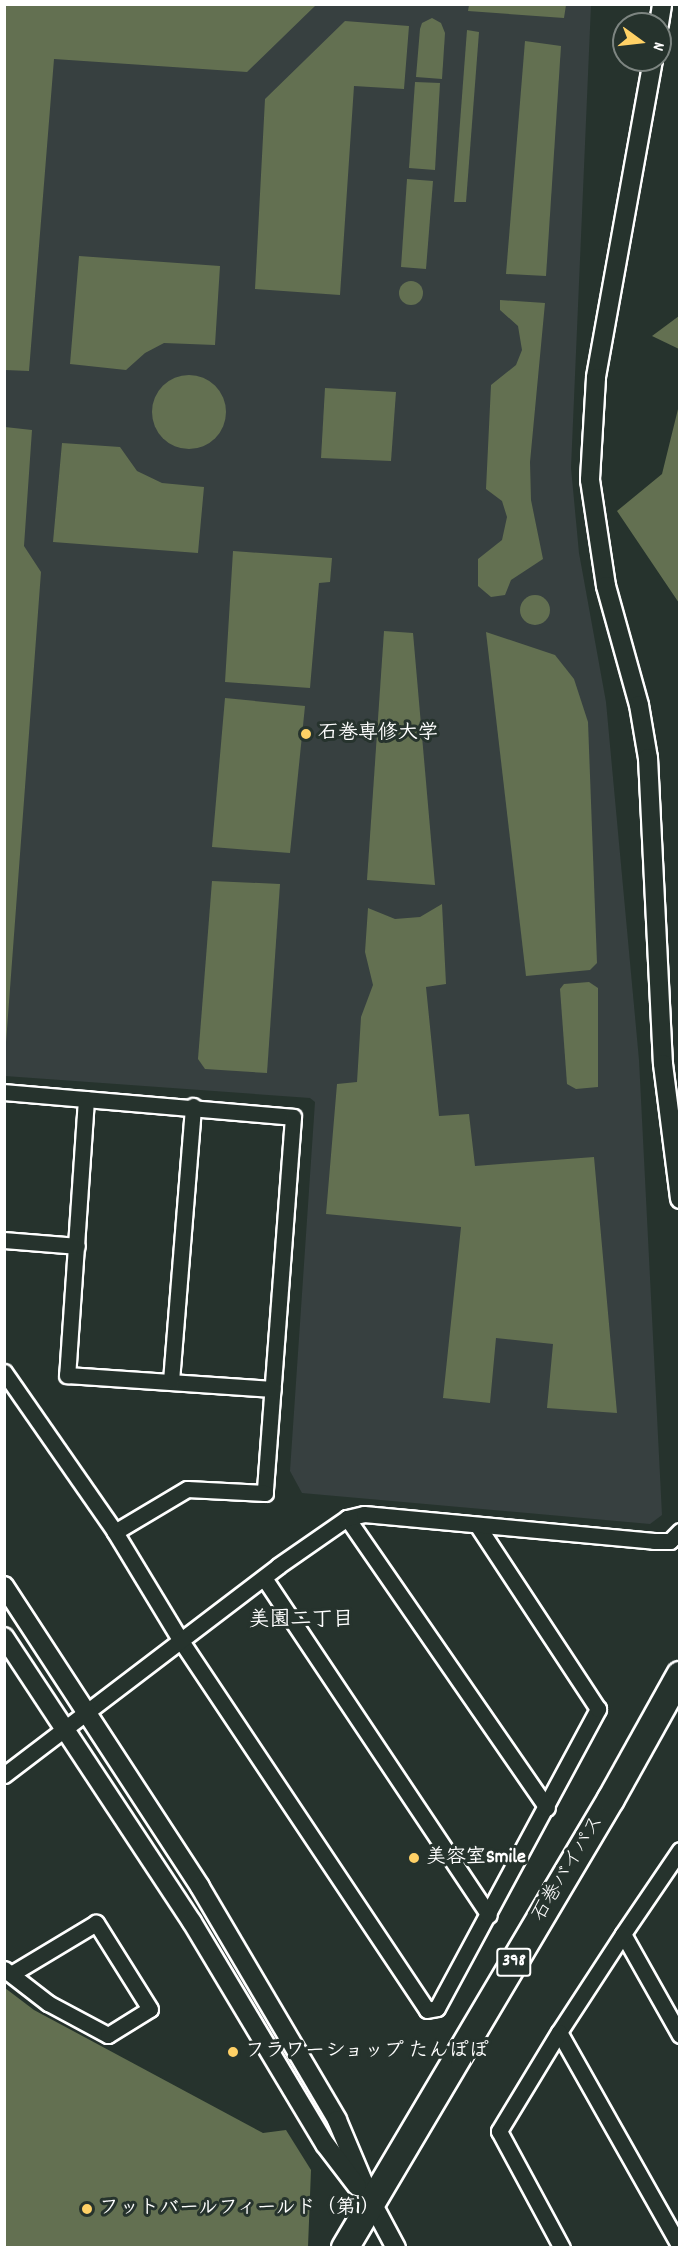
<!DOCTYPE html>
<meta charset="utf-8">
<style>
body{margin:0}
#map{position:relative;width:684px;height:2252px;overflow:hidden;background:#26332d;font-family:Dekko,"Klee One",sans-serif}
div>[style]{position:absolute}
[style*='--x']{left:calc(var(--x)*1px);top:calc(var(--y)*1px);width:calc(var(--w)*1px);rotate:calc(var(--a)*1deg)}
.built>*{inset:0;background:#374040}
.green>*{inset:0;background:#637051}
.round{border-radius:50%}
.roads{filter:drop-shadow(2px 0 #fff) drop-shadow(-2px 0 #fff) drop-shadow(0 2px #fff) drop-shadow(0 -2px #fff)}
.minor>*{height:15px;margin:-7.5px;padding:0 7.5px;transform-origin:7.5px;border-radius:7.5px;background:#26332d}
.tertiary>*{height:18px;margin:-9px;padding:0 9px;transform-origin:9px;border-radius:9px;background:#26332d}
.trunk>*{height:26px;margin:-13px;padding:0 13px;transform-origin:13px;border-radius:13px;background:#26332d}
.dots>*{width:16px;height:16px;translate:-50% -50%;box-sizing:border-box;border:3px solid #26332d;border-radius:50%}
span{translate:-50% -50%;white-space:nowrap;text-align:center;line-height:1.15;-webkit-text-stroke:6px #26332d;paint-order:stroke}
.shield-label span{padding:2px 4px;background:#26332d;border:2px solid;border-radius:4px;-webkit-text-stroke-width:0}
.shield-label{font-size:18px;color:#fff;font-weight:700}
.poi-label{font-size:20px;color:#fff;font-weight:700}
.left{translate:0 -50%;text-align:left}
.street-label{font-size:20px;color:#fff}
.neighbourhood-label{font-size:21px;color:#fff;font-weight:700}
.frame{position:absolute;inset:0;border:6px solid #fff;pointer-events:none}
.north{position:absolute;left:612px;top:12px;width:60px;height:60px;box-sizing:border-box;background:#26332d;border:2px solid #7d8581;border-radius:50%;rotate:105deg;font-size:16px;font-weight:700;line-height:24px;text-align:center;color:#fff}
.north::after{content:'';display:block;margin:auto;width:21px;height:27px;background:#ffd166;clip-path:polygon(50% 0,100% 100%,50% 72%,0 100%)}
</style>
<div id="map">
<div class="built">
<div style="clip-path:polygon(4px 5px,591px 5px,571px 468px,579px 553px,606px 702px,639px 1060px,662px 1515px,650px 1524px,302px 1493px,290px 1471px,315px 1102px,310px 1098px,5px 1076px)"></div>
</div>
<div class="green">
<div style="clip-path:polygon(4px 5px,316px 5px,247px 72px,54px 59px,29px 371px,5px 370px)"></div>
<div style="clip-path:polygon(469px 5px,469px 4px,566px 5px,564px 18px,468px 11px)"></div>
<div style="clip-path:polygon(432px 18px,441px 23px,445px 33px,442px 79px,416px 77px,420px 29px,422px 23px)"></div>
<div style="clip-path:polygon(345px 21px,409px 26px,404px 89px,354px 86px,340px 295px,255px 289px,265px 99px)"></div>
<div style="clip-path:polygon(467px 30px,479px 32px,466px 202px,454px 202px)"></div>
<div style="clip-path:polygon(525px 41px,561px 46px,546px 276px,506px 274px)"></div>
<div style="clip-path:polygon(415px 82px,440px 83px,435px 170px,409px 168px)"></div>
<div style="clip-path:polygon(407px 179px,433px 181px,426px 269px,401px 267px)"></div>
<div style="clip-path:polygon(79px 256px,220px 266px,215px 345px,164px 343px,145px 353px,126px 370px,70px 364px)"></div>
<div class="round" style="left:399px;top:281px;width:24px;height:24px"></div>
<div style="clip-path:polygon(500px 300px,545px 303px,530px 462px,531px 500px,543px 559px,511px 580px,505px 595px,491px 597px,478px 586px,478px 559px,502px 540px,507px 517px,502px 501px,486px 489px,491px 385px,516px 365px,522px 350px,518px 326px,500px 310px)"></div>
<div style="clip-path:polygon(679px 316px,679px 349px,652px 336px)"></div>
<div class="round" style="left:152px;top:375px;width:74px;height:74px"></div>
<div style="clip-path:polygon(325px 388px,396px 392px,391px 461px,321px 458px)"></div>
<div style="clip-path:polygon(679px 405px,679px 603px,617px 511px,662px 474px)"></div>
<div style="clip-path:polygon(5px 427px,32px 430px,24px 546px,41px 572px,5px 1056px)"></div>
<div style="clip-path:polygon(62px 443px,120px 447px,137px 471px,162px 483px,204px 487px,198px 553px,53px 542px)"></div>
<div style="clip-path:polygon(233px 551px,332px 558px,330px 582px,319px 583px,310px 688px,225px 682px)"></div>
<div class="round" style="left:520px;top:595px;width:30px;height:30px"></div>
<div style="clip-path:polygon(384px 631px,413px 633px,435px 885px,367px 880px)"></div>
<div style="clip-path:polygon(486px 632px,555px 655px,574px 679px,588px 722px,597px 963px,590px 970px,526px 976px)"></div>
<div style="clip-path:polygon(225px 698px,305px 706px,290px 853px,212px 847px)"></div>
<div style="clip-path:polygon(212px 881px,280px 884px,267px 1073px,205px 1069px,198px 1059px)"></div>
<div style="clip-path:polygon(442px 904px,446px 984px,426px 987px,439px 1116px,469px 1114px,475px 1166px,594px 1157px,617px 1413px,547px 1408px,553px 1344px,496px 1338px,490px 1403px,443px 1398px,461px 1227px,326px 1214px,337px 1084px,357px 1082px,361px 1017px,373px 985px,365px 952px,368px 908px,395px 919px,420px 917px)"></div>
<div style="clip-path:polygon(589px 982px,598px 988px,598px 1087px,576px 1089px,567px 1084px,560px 989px,564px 984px)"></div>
<div style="clip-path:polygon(5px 1988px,34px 2010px,263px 2133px,286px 2130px,311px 2170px,308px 2247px,5px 2247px)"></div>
</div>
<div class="roads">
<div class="minor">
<div style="--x:4;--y:1092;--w:290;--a:4.9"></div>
<div style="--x:293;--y:1117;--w:377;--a:94.3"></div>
<div style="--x:265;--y:1493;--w:78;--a:-177.1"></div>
<div style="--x:187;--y:1489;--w:84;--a:149.2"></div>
<div style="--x:86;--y:1099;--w:277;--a:93.9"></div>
<div style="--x:67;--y:1375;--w:206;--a:3.9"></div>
<div style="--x:4;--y:1240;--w:73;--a:4.7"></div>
<div style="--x:4;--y:1372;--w:195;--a:55.2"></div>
<div style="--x:115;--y:1532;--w:127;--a:58.8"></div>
<div style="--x:181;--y:1641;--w:443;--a:56.3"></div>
<div style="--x:427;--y:2010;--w:10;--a:-11"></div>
<div style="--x:437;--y:2008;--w:340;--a:-61.7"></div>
<div style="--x:598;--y:1709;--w:219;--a:-123.3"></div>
<div style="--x:171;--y:1381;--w:276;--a:-85.4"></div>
<div style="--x:347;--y:1518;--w:352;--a:55.4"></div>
<div style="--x:264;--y:1578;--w:405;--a:56.3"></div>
<div style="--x:4;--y:1775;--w:345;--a:-37.3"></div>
<div style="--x:278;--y:1566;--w:84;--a:-34.8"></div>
<div style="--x:347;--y:1518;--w:17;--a:-13"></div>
<div style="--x:364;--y:1514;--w:291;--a:5.3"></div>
<div style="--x:654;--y:1541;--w:16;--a:0"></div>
<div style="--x:670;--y:1541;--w:14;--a:-45"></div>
<div style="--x:680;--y:1850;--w:102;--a:124.2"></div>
<div style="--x:623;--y:1934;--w:116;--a:60.6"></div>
<div style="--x:623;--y:1934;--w:117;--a:123.1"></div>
<div style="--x:559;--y:2032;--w:247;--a:60.6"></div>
<div style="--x:4;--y:1969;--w:56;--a:37.7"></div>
<div style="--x:48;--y:2003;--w:68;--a:28.1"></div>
<div style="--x:108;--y:2035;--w:49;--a:-31.8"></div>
<div style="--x:150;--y:2009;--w:102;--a:-122.1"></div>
<div style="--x:96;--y:1923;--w:99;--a:149"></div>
<div style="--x:559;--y:2032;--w:116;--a:121.2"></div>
<div style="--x:499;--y:2131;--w:133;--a:61.7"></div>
</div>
<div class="tertiary">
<div style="--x:659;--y:24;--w:20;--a:-81"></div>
<div style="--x:653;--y:60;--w:323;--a:100.2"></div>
<div style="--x:596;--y:378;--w:102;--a:93.4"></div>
<div style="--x:590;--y:480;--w:107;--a:81.4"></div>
<div style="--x:606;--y:586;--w:123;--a:74.5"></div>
<div style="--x:639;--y:705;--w:54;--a:80.4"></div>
<div style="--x:648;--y:758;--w:306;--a:87.2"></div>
<div style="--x:663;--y:1064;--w:136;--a:82.8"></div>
<div style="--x:4;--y:1586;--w:359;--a:56.9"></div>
<div style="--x:200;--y:1887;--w:270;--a:59.5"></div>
<div style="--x:337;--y:2120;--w:90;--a:67.1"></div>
<div style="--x:372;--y:2203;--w:51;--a:61.9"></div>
<div style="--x:4;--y:1637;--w:341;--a:56.6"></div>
<div style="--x:192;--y:1922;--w:259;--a:59.1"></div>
<div style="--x:325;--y:2144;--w:53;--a:52.7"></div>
</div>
<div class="trunk">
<div style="--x:345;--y:2248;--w:522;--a:-59.36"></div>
<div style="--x:611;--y:1799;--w:142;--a:-60.9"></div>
</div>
</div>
<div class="dots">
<div style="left:306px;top:734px;background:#ffd166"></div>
<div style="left:414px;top:1858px;background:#ffd166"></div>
<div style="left:233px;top:2052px;background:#ffd166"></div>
<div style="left:87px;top:2209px;background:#ffd166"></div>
</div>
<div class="shield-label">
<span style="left:514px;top:1962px">398</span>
</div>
<div class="poi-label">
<span class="left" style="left:318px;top:734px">石巻専修大学</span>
<span class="left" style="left:426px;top:1858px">美容室Smile</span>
<span class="left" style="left:245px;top:2052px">フラワーショップ たんぽぽ</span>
<span class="left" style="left:99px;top:2209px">フットバールフィールド（第1）</span>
</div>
<div class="street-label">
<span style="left:569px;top:1869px;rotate:-59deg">石巻バイパス</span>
</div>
<div class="neighbourhood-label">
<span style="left:301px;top:1621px">美園二丁目</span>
</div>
<div class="frame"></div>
<div class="north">N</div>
</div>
